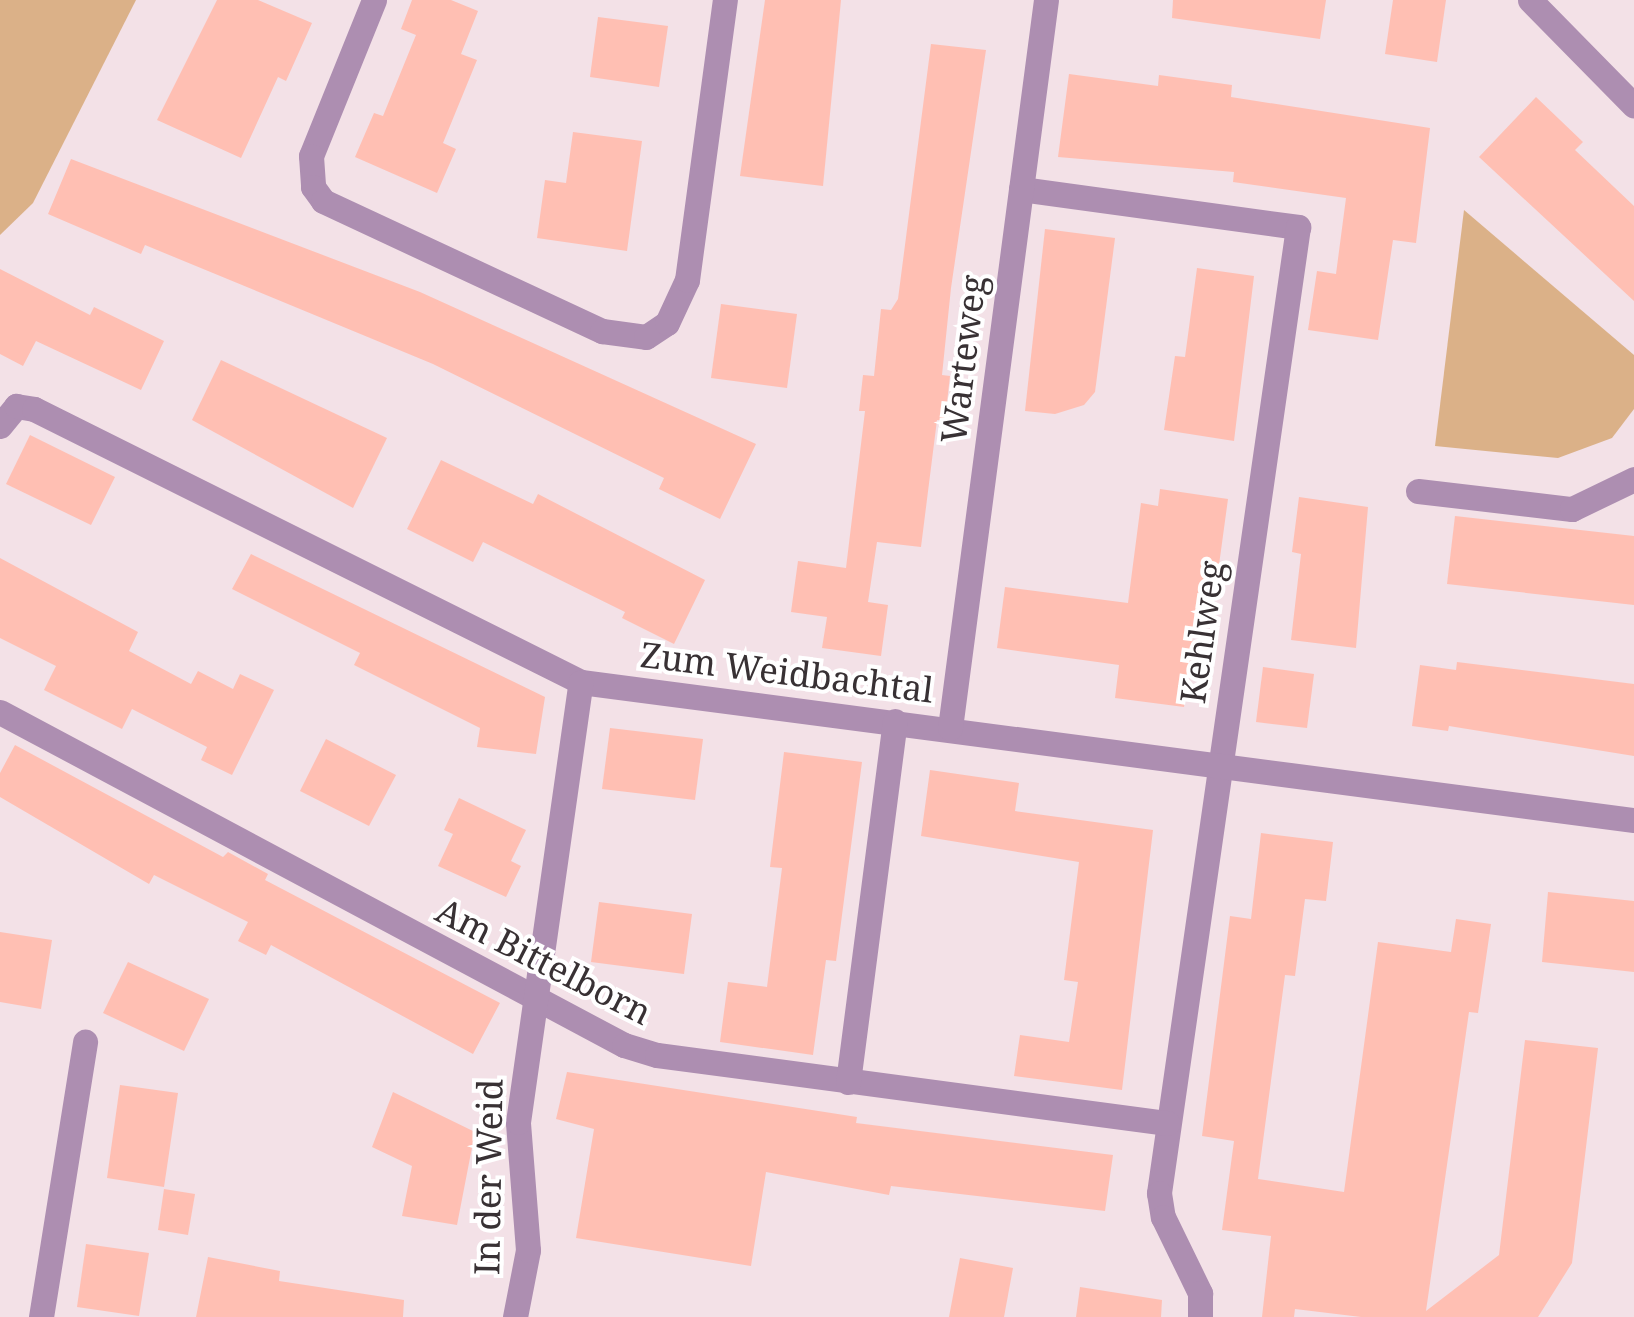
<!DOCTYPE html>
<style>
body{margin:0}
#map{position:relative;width:1634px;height:1317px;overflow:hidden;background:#f3e1e7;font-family:"Noto Serif",serif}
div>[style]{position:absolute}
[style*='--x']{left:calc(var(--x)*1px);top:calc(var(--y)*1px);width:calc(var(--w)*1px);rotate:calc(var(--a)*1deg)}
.green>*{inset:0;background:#dbb188}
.building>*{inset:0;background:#ffbfb3}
.street>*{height:25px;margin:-12.5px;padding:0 12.5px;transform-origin:12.5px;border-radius:12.5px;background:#ad8eb1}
span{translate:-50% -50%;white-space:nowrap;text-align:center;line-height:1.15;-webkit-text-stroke:8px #fff;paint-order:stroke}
.street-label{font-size:35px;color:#383134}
</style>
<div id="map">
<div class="green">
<div style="clip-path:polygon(0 0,136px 0,33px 203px,0 235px)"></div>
<div style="clip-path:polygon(1464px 210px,1634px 355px,1634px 409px,1612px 438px,1558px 458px,1435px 446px)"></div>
</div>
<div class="building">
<div style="clip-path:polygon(217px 0,258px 0,312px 23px,286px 81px,278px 77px,241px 158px,157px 120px)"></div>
<div style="clip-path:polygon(412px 0,451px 0,478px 11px,461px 54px,477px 60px,443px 143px,456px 149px,437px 193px,355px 157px,374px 113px,383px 116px,416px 35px,401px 29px)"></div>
<div style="clip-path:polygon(765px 0,841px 0,823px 186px,740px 176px)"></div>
<div style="clip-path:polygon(1173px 0,1326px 0,1320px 39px,1172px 18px)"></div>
<div style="clip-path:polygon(1393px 0,1446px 0,1437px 62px,1385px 54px)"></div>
<div style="clip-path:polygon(598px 17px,668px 26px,659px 87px,590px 77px)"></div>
<div style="clip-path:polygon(931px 44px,986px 50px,951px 288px,942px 375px,950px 376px,945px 420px,937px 420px,921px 547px,877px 542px,868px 602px,888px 605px,881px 656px,822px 648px,827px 617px,791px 612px,798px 561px,846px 568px,865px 411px,859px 411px,863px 375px,874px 376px,881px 309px,891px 310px,898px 299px)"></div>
<div style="clip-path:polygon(1069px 74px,1158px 86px,1159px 75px,1232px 85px,1231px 97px,1430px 128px,1416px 243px,1393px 240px,1378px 340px,1308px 330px,1317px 271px,1336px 274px,1346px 198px,1233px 182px,1234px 172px,1058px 157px)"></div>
<div style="clip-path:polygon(1536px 97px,1583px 142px,1575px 150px,1634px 206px,1634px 301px,1479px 157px)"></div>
<div style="clip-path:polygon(573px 132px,642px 141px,627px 251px,537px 238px,545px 180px,566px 183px)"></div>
<div style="clip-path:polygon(71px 159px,420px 292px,756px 444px,720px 519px,659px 489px,664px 478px,433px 364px,145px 245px,141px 254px,48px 214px)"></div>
<div style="clip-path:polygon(1045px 229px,1115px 238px,1095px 392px,1084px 405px,1055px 414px,1025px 411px)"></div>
<div style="clip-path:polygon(1197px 268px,1254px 276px,1234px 441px,1164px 430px,1175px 356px,1185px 357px)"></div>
<div style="clip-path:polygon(0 269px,90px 315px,94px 307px,164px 341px,141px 390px,36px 341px,23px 366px,0 354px)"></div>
<div style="clip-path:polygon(721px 304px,797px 314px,787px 388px,711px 378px)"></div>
<div style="clip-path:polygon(221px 360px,387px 438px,353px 508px,192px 420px)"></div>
<div style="clip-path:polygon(30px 435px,115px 477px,91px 525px,6px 484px)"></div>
<div style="clip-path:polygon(441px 460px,533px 504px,538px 494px,705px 580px,674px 644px,622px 618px,625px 612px,483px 542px,473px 562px,407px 529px)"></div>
<div style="clip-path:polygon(1160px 489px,1228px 499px,1216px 587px,1200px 585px,1184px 707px,1115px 698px,1119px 665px,997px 648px,1005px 587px,1128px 603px,1141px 503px,1158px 506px)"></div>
<div style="clip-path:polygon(1299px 497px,1368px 507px,1356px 648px,1291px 640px,1301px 554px,1292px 552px)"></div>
<div style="clip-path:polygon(1455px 516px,1634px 536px,1634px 605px,1447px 584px)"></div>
<div style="clip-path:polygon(251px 554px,545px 697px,536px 754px,477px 747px,480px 728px,354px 665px,360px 653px,232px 589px)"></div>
<div style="clip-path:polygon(0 558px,138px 632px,129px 651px,191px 684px,198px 671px,233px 689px,240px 674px,274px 690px,232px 775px,201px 760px,207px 747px,132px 709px,122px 729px,44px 690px,56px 666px,0 638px)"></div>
<div style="clip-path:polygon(1457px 662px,1634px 684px,1634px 756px,1449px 726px,1448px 731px,1412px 726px,1420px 665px,1456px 670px)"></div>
<div style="clip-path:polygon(1263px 667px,1314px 674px,1307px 728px,1256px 722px)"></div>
<div style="clip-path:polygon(610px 728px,703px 739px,695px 800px,602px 789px)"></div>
<div style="clip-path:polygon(326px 739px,396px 775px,369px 826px,300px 791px)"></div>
<div style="clip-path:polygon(15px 745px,223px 857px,228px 852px,268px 874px,265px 880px,500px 1003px,473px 1054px,271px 945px,266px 955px,238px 941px,248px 922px,154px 875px,149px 884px,0 797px,0 773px)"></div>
<div style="clip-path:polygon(784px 752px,862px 762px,836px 961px,826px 960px,813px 1055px,720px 1042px,728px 982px,767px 987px,782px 868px,770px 867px)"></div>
<div style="clip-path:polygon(930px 770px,1019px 783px,1015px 811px,1153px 830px,1122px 1090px,1014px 1076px,1020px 1035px,1069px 1042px,1078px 982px,1064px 980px,1079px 862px,921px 836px)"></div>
<div style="clip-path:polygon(459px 798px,526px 830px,511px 861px,521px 866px,506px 897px,438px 866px,453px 834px,444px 830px)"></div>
<div style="clip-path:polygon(1261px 833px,1333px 842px,1326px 901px,1305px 899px,1295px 976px,1285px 975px,1258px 1179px,1344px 1192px,1378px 942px,1451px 952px,1456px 919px,1491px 924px,1478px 1013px,1469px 1012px,1426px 1311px,1499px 1255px,1525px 1040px,1598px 1048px,1572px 1263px,1538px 1317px,1361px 1317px,1295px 1309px,1294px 1317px,1262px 1317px,1271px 1236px,1222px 1230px,1234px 1141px,1202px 1136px,1230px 916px,1251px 919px)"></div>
<div style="clip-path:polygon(1548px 892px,1634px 901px,1634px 972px,1542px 962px)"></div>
<div style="clip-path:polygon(599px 902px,692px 914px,684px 974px,591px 962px)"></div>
<div style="clip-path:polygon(0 932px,52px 940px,41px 1009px,0 1002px)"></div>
<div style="clip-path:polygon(128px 962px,209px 999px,184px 1051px,103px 1013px)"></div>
<div style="clip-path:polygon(567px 1072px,857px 1117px,856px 1123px,1113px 1155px,1105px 1211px,891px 1186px,889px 1195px,766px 1172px,751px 1266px,576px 1238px,594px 1129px,556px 1119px)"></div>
<div style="clip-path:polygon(120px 1085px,178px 1093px,164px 1187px,107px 1178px)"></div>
<div style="clip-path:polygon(393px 1092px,475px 1132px,457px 1225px,402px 1216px,412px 1166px,372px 1147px)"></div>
<div style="clip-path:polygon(164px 1189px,195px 1194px,188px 1235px,158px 1230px)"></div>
<div style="clip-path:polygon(86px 1244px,149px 1253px,139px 1316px,77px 1307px)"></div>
<div style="clip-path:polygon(208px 1257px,280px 1271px,279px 1281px,404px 1300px,403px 1317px,196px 1317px)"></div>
<div style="clip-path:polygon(960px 1258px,1013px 1268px,1004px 1317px,949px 1317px)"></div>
<div style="clip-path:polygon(1080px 1287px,1162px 1300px,1161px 1317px,1076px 1317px)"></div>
</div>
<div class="street">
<div style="--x:374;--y:0;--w:168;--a:112"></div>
<div style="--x:311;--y:156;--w:31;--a:86"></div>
<div style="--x:313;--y:187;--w:17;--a:54"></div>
<div style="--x:323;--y:201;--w:308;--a:25"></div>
<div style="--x:602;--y:331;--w:44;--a:7.8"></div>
<div style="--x:646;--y:337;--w:25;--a:-34"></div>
<div style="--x:667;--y:323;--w:47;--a:-65.1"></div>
<div style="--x:687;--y:280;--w:283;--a:-82.3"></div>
<div style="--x:1530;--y:0;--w:148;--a:45.5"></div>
<div style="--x:1021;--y:189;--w:280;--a:7.8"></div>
<div style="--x:1298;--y:227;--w:976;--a:98.19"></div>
<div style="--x:1159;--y:1193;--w:24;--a:81"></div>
<div style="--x:1163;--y:1217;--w:85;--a:64"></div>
<div style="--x:1200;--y:1293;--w:24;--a:90"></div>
<div style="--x:0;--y:426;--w:26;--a:-51"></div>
<div style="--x:16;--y:406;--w:18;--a:9"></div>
<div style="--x:34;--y:409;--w:611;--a:26.52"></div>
<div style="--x:581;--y:682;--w:1062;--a:7.47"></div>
<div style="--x:1418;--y:491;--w:155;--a:6.7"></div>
<div style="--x:1572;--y:509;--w:69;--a:-25.8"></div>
<div style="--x:0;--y:712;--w:707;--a:28.09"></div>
<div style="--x:624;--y:1045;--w:34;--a:17"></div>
<div style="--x:657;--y:1055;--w:515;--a:7.59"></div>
<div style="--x:950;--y:728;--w:734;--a:-82.49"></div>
<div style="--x:848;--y:1082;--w:364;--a:-82.6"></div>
<div style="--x:41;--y:1317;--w:279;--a:-80.9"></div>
<div style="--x:515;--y:1317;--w:68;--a:-79"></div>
<div style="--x:528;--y:1250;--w:128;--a:-94.5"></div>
<div style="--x:518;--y:1122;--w:444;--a:-81.9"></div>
</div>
<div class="street-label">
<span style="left:963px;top:359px;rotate:-83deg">Warteweg</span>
<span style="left:1202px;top:632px;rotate:-82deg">Kehlweg</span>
<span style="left:787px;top:672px;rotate:7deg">Zum Weidbachtal</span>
<span style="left:544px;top:961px;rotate:27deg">Am Bittelborn</span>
<span style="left:488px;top:1177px;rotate:-89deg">In der Weid</span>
</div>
</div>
